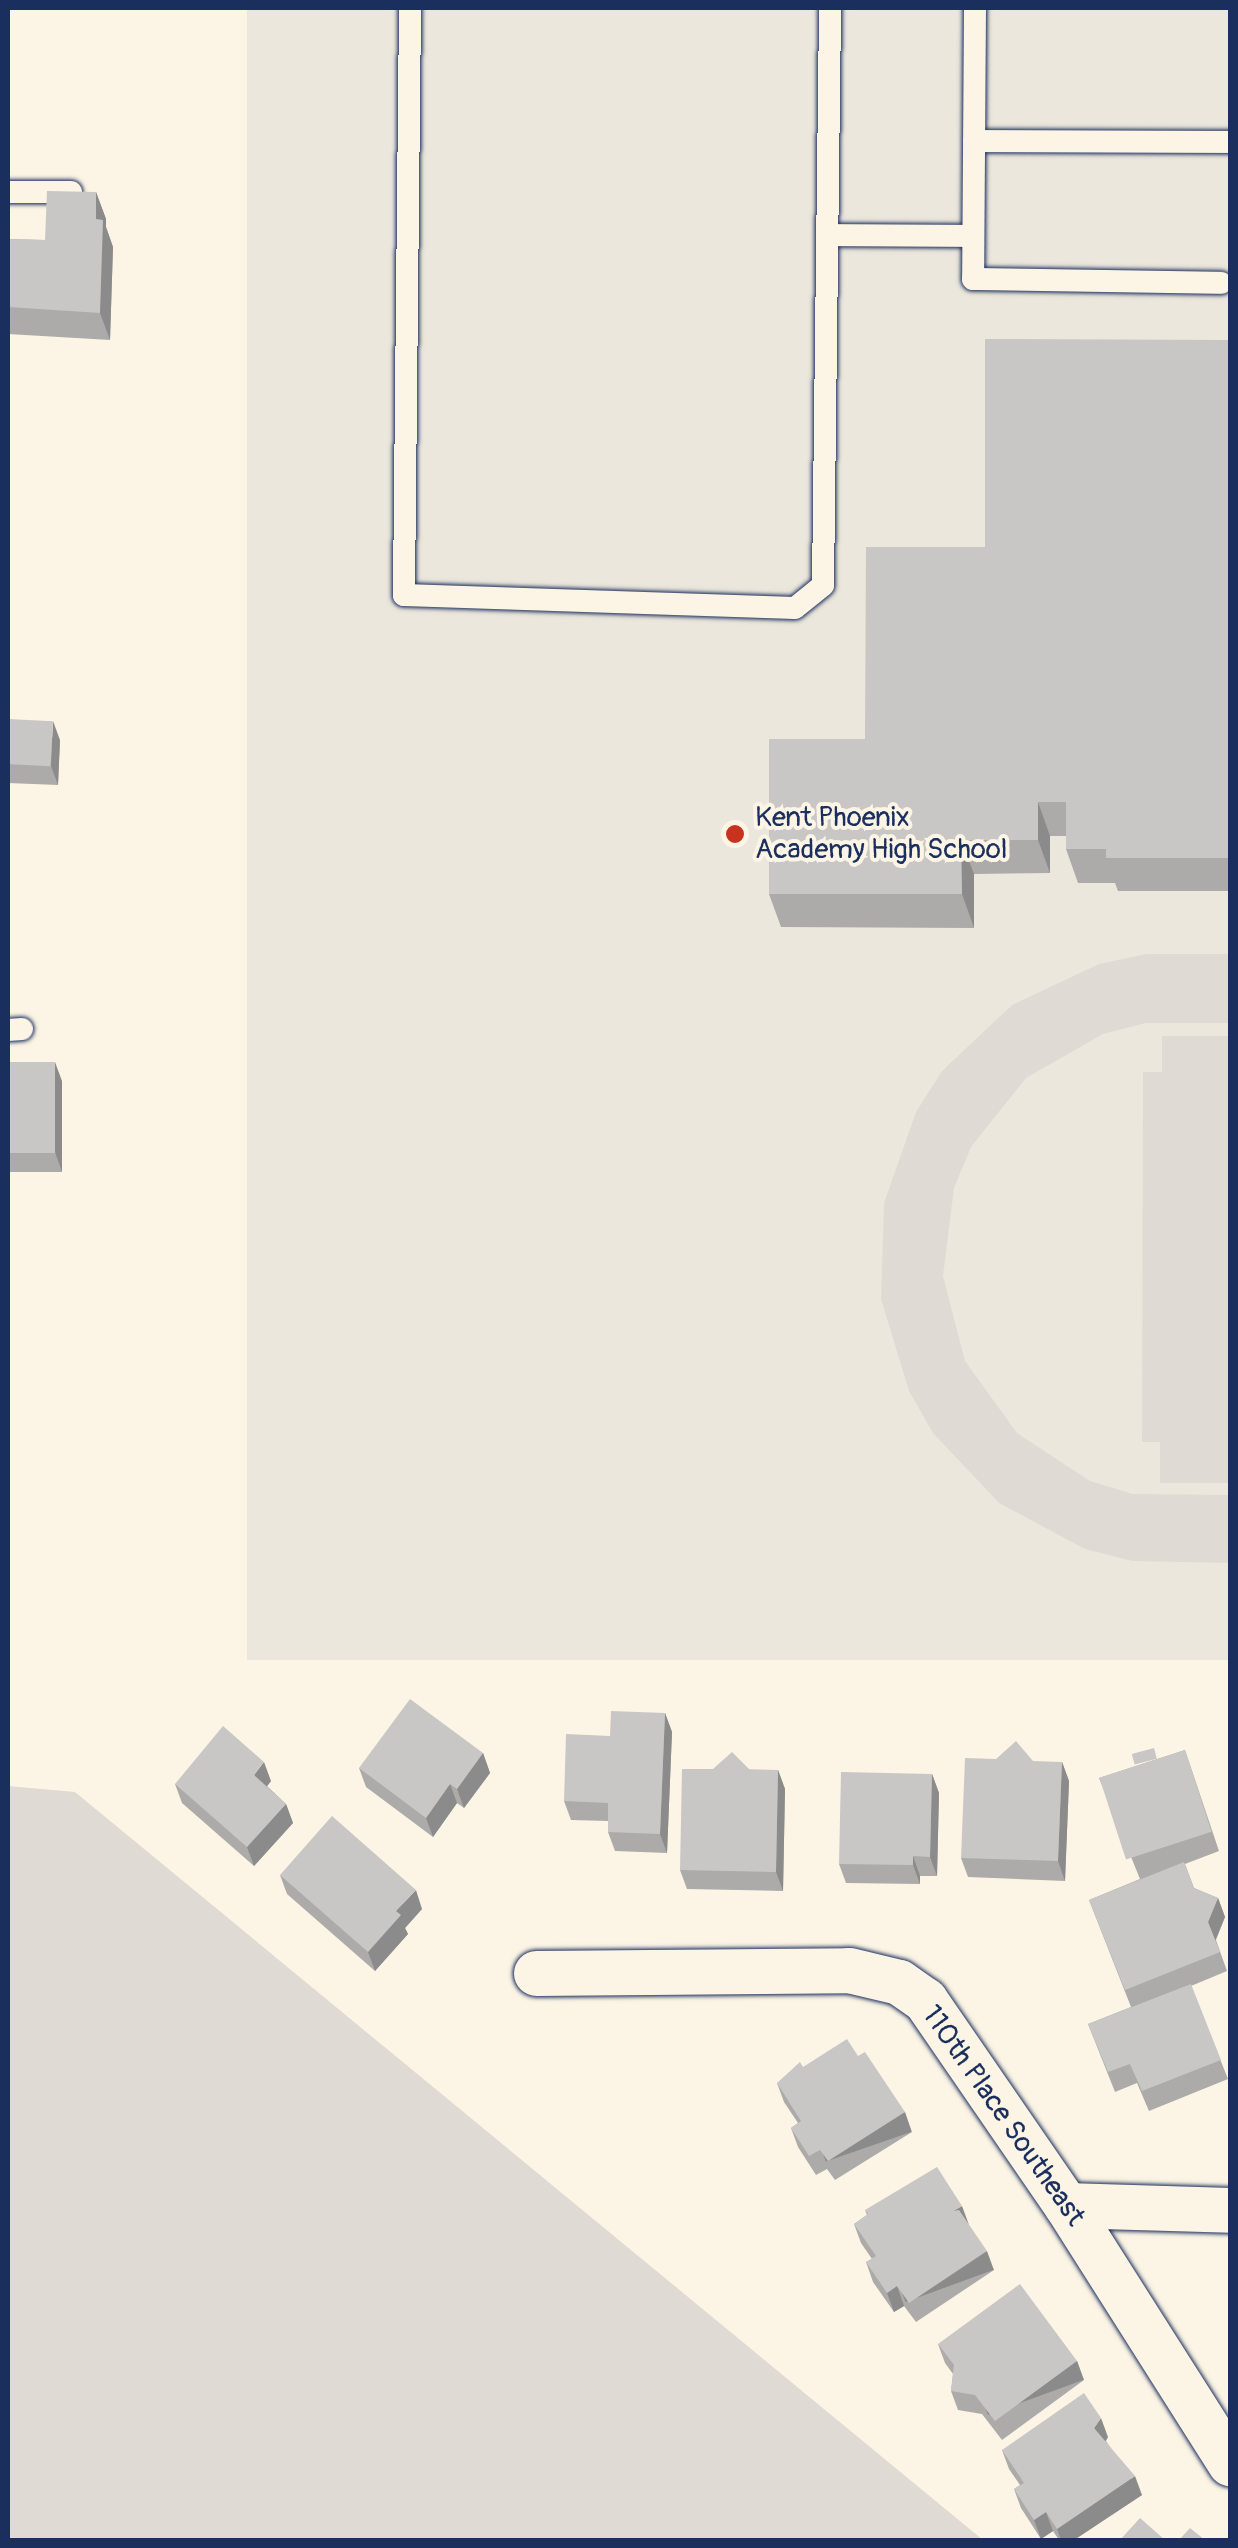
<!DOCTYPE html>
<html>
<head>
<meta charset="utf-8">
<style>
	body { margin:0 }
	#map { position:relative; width:1238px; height:2548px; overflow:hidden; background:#fcf5e5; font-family:Pangolin,sans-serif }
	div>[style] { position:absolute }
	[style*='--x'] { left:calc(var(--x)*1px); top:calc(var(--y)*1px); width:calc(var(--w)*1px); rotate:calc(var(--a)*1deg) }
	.built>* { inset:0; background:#ece7dc; transform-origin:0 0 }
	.green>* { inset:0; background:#dfdbd4 }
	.roads { filter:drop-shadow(0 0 2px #1b2f5e) drop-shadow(0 0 2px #1b2f5e) }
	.lane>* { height:22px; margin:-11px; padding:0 11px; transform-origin:11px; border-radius:11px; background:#fcf5e5 }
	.street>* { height:45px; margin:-22.5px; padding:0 22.5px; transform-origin:22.5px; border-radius:22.5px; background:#fcf5e5 }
	.wall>* { inset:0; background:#acabaa }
	.shaded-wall>* { inset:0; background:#8c8b8b; transform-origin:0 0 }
	.building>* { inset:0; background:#c8c7c6; transform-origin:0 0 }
	.dots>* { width:28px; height:28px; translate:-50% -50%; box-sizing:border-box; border:5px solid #fcf5e5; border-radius:50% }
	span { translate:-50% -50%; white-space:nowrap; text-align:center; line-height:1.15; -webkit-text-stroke:8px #fcf5e5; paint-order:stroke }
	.poi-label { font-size:28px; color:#1b2f5e }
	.left { translate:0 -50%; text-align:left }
	.street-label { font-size:28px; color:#1b2f5e }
	.frame { position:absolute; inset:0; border:10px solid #1b2f5e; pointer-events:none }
</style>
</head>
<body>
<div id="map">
	<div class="built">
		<i style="left:247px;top:8px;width:983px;height:1652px"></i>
	</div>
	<div class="green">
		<i style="clip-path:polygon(1146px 954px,1230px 954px,1230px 1023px,1146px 1023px,1103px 1034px,1026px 1078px,971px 1147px,954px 1188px,943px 1276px,965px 1361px,1017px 1433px,1090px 1481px,1133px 1494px,1230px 1495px,1230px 1563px,1132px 1561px,1085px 1549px,999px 1503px,933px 1433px,909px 1391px,881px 1299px,884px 1203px,916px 1112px,942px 1071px,1012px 1005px,1099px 964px)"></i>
		<i style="clip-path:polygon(1162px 1036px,1230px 1036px,1230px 1483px,1160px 1483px,1160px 1442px,1142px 1442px,1143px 1072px,1162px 1072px)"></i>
		<i style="clip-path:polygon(8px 1786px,75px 1792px,983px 2540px,8px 2540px)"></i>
	</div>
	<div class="roads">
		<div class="lane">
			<i style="--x:410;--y:8;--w:587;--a:90.59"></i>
			<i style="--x:404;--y:595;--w:391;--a:1.9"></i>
			<i style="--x:795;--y:608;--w:36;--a:-39"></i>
			<i style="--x:823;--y:585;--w:577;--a:-89.3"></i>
			<i style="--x:975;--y:8;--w:271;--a:90.4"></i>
			<i style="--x:973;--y:279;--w:248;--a:0.9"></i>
			<i style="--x:974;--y:141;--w:256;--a:0.2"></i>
			<i style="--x:8;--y:192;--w:63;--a:0"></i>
			<i style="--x:827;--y:235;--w:146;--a:0.4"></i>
			<i style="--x:8;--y:1030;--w:14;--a:-4"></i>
		</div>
		<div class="street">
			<i style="--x:536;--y:1973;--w:313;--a:-0.5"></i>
			<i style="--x:849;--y:1970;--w:51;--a:13.5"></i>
			<i style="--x:899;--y:1982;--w:32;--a:35"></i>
			<i style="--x:925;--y:2000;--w:249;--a:55.5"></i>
			<i style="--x:1066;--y:2205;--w:306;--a:57.6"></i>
			<i style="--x:1066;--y:2205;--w:164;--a:1.7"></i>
		</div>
	</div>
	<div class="wall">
		<i style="clip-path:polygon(96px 192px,106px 219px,106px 227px,113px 247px,110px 340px,8px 334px,8px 239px,45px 240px)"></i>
		<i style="clip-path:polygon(1230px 340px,1230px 891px,1118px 891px,1115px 883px,1078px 883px,1066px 849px,1066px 836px,1050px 836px,1050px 873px,974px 874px,974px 928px,781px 927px,769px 894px,985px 547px)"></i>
		<i style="clip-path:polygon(8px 719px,60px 740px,58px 785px,8px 783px)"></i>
		<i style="clip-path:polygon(8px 1062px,62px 1081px,62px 1172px,8px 1172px)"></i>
		<i style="clip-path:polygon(665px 1713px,672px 1732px,667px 1853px,615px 1851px,608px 1832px,608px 1821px,571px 1820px,564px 1801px,610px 1736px)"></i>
		<i style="clip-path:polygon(1185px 1750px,1219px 1851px,1185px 1864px,1194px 1888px,1218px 1898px,1225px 1917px,1216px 1940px,1227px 1971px,1191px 1986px,1228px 2079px,1149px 2111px,1137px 2083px,1115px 2092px,1088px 2024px,1131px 2007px,1089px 1900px,1140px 1879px,1099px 1778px)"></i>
		<i style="clip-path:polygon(483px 1753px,490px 1773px,464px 1808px,457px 1803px,433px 1837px,366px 1787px,359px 1768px)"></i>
		<i style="clip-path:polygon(1062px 1762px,1069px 1781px,1065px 1881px,968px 1877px,961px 1858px)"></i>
		<i style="clip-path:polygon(713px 1769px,778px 1770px,785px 1789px,783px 1891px,687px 1889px,680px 1870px)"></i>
		<i style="clip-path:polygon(932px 1774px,939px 1793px,937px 1876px,920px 1876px,920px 1884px,846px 1883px,839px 1864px)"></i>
		<i style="clip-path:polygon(271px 1781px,267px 1786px,286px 1804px,293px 1823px,254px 1866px,182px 1803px,175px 1784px)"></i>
		<i style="clip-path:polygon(280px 1875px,422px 1909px,405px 1928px,408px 1934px,375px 1971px,287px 1894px)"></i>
		<i style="clip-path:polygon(777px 2083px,912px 2132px,835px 2180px,827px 2169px,816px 2175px,798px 2147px,791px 2128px,798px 2123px,784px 2102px)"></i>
		<i style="clip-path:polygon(865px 2210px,968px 2224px,994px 2270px,916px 2322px,904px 2306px,894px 2312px,873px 2282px,866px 2262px,872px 2259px,861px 2243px,854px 2224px,867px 2215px)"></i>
		<i style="clip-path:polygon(938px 2344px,1077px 2361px,1084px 2380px,1002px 2440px,982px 2414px,958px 2410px,951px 2391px,953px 2374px,945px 2363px)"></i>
		<i style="clip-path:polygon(1108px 2437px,1106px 2441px,1142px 2495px,1074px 2540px,1059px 2540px,1053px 2531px,1041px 2539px,1021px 2508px,1014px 2489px,1020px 2485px,1009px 2469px,1002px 2450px)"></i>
	</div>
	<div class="shaded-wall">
		<i style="clip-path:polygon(96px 192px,106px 219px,106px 227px,113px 247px,110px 340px,100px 313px,96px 219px)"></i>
		<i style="clip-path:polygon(53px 721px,60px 740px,58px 785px,51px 766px)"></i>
		<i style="clip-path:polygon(1038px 802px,1050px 836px,1050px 873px,1038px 840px)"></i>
		<i style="clip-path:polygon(961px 840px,974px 874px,974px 928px,962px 894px)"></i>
		<i style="clip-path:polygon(55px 1062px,62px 1081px,62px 1172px,55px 1152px)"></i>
		<i style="clip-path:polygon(665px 1713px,672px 1732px,667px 1853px,660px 1834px)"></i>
		<i style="clip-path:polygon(483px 1753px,490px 1773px,464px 1808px,457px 1789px)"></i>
		<i style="clip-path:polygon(264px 1762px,271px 1781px,261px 1794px,254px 1775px)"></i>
		<i style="clip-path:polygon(1062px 1762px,1069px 1781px,1065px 1881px,1058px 1861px)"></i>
		<i style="clip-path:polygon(778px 1770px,785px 1789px,783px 1891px,776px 1872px)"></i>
		<i style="clip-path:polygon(932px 1774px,939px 1793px,937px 1876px,930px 1857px)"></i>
		<i style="clip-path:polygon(450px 1784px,457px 1803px,433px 1837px,426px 1818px)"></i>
		<i style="clip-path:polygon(286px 1804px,293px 1823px,254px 1866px,247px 1847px)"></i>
		<i style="clip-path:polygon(913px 1856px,920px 1876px,920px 1884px,913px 1865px)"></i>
		<i style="clip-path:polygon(416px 1890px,422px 1909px,405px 1928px,408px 1934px,375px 1971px,368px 1952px,396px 1911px)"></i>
		<i style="clip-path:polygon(1218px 1898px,1225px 1917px,1215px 1941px,1208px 1922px)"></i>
		<i style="left:905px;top:2112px;width:21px;height:91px;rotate:71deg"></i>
		<i style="clip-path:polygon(962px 2206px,969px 2225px,953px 2211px)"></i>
		<i style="left:987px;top:2251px;width:20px;height:94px;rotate:70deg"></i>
		<i style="clip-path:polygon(897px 2286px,904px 2306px,894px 2312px,887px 2293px)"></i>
		<i style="left:1077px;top:2361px;width:20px;height:102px;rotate:70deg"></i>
		<i style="clip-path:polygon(1101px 2418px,1108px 2437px,1101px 2447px,1094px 2428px)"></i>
		<i style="clip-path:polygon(1135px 2476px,1142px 2495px,1074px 2540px,1061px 2540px,1057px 2529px)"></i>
		<i style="clip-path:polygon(1046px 2512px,1053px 2531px,1041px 2539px,1034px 2520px)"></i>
	</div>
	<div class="building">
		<i style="clip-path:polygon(47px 191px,96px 192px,96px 219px,103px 220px,100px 313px,8px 307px,8px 239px,45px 240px)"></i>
		<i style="clip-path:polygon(985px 339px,1230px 340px,1230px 858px,1106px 858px,1106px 849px,1066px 849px,1066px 802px,1038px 802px,1038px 840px,961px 840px,962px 894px,769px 894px,769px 739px,865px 739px,866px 547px,985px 547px)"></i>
		<i style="left:8px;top:719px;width:45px;height:45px;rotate:3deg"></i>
		<i style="left:8px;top:1062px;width:47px;height:91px"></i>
		<i style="clip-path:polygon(410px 1699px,483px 1753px,457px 1789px,450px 1784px,426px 1818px,359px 1768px)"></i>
		<i style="clip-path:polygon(611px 1711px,665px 1713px,660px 1834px,608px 1832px,608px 1803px,564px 1801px,566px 1734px,610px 1736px)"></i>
		<i style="clip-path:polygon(223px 1726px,264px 1762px,254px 1775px,286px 1804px,247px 1847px,175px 1784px)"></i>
		<i style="clip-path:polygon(1016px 1741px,1033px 1761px,1062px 1762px,1058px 1861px,961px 1858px,965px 1758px,996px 1759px)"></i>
		<i style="left:1154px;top:1748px;width:11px;height:23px;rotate:75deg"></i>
		<i style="left:1185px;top:1750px;width:86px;height:90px;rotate:72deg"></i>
		<i style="clip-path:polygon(732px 1752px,750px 1770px,778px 1770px,776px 1872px,680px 1870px,682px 1769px,713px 1769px)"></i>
		<i style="clip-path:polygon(841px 1772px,932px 1774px,930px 1857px,913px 1856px,913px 1865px,839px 1864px)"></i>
		<i style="clip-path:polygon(332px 1816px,416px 1890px,396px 1911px,401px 1915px,368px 1952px,280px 1875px)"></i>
		<i style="clip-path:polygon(1184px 1862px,1194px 1888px,1218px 1898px,1208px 1922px,1220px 1952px,1125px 1990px,1089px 1900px)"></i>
		<i style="clip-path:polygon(1191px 1984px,1221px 2060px,1142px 2091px,1130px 2064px,1108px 2072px,1088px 2024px)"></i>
		<i style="clip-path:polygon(847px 2039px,858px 2056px,865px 2052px,905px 2112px,828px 2161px,820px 2150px,809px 2156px,791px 2128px,801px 2121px,777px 2083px,800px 2062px,803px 2067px)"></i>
		<i style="clip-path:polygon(937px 2167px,962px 2206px,953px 2211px,959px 2210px,987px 2251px,909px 2303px,897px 2286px,887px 2293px,866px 2262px,876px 2256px,854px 2224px,868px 2214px,865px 2210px)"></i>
		<i style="clip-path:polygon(1020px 2284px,1077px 2361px,995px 2421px,975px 2395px,951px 2391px,954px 2365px,938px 2344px)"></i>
		<i style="clip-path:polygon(1084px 2393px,1101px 2418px,1094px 2428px,1135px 2476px,1057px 2529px,1046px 2512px,1034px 2520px,1014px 2489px,1024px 2483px,1002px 2450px)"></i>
		<i style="clip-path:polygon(1140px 2518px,1165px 2540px,1120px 2540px)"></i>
		<i style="clip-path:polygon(1190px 2528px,1205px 2540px,1179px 2540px)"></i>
	</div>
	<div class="dots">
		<i style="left:735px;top:834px;background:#c8321e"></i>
	</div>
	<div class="poi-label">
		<span class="left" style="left:755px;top:834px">Kent Phoenix<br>Academy High School</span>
	</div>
	<div class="street-label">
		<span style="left:1003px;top:2116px;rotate:55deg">110th Place Southeast</span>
	</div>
	<div class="frame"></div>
</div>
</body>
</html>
